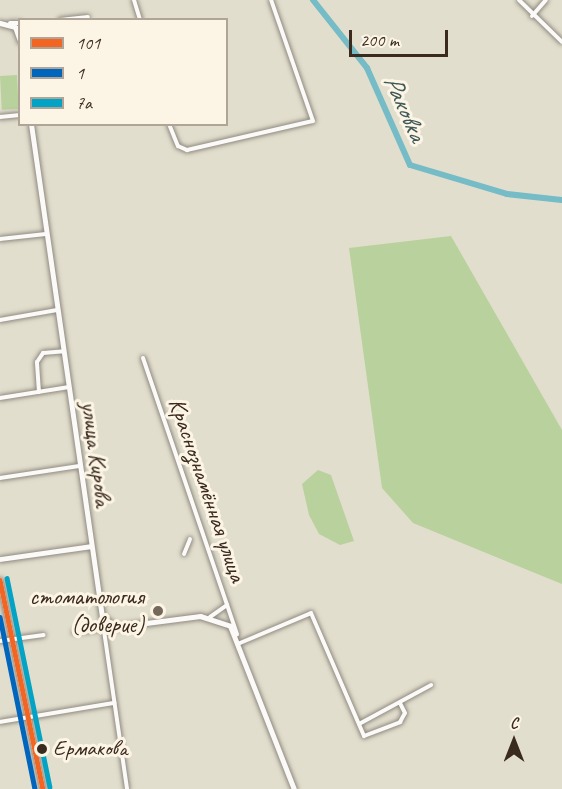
<!DOCTYPE html>
<html>
<head>
<meta charset="utf-8">
<style>
	body { margin:0 }
	#map { position:relative; width:562px; height:789px; overflow:hidden; background:#e2decd; font-family:Caveat,sans-serif }
	div>[style] { position:absolute }
	[style*='--x'] { left:calc(var(--x)*1px); top:calc(var(--y)*1px); width:calc(var(--w)*1px); rotate:calc(var(--a)*1deg) }
	.green>* { inset:0; background:#b9d19d; transform-origin:0 0 }
	.river>* { height:6px; margin:-3px; padding:0 3px; transform-origin:3px; border-radius:3px; background:#75bcc7 }
	.roads { filter:drop-shadow(0 0 2px #8f8a80) drop-shadow(0 0 2px #8f8a80) }
	.minor>* { height:4px; margin:-2px; padding:0 2px; transform-origin:2px; border-radius:2px; background:#fbfaf8 }
	.major>* { height:4.5px; margin:-2.25px; padding:0 2.25px; transform-origin:2.25px; border-radius:2.25px; background:#fbfaf8 }
	.highway>* { height:5px; margin:-2.5px; padding:0 2.5px; transform-origin:2.5px; border-radius:2.5px; background:#fbfaf8 }
	.bus-1>* { height:4.5px; margin:-2.25px; padding:0 2.25px; transform-origin:2.25px; border-radius:2.25px; background:#f26522 }
	.bus-2>* { height:4.5px; margin:-2.25px; padding:0 2.25px; transform-origin:2.25px; border-radius:2.25px; background:#0065bd }
	.bus-3>* { height:4.5px; margin:-2.25px; padding:0 2.25px; transform-origin:2.25px; border-radius:2.25px; background:#03a3c5 }
	.dots>* { width:16px; height:16px; translate:-50% -50%; box-sizing:border-box; border:3px solid #fcf5e5; border-radius:50% }
	span { translate:-50% -50%; white-space:nowrap; text-align:center; line-height:1.15; -webkit-text-stroke:6px #fcf5e5; paint-order:stroke }
	.bus-label { font-size:22px; color:#3b2a1e }
	.left { translate:0 -50%; text-align:left }
	.street-label { font-size:24px; color:#3b2a1e }
	.poi-label { font-size:24px; color:#3b2a1e }
	.right { translate:-100% -50%; text-align:right }
	.water-label { font-size:26px; color:#3f5858; font-style:italic }
	.legend { position:absolute; left:18px; top:18px; width:210px; height:108px; box-sizing:border-box; background:#fcf5e5; border:2px solid #afa495; margin:0; padding:8px 10px; list-style:none; font-size:18px; color:#3b2a1e }
	.legend li { display:flex; align-items:center; gap:12px; height:30px }
	.legend b { width:30px; border:2px solid #afa495 }
	.north { position:absolute; left:484px; top:711px; width:60px; height:60px; -webkit-text-stroke:4px #fcf5e5; paint-order:stroke; rotate:0deg; font-size:16px; font-weight:700; line-height:24px; text-align:center; color:#3b2a1e }
	.north::after { content:''; display:block; margin:auto; width:21px; height:27px; background:#3b2a1e; clip-path:polygon(50% 0,100% 100%,50% 72%,0 100%) }
	.scale { position:absolute; left:349px; top:30px; width:99px; height:27px; box-sizing:border-box; border:3px solid #3b2a1e; border-top:0; padding-left:8px; font-size:18px; line-height:21px; white-space:nowrap; color:#3b2a1e; -webkit-text-stroke:4px #fcf5e5; paint-order:stroke }
</style>
</head>
<body>
<div id="map">
	<div class="green">
		<i style="left:17px;top:75px;width:34px;height:17px;rotate:87deg"></i>
		<i style="clip-path:polygon(451px 236px,562px 430px,562px 584px,413px 523px,382px 488px,349px 248px)"></i>
		<i style="clip-path:polygon(318px 470px,331px 475px,354px 541px,340px 545px,319px 534px,309px 515px,302px 484px)"></i>
	</div>
	<div class="river">
		<i style="--x:313;--y:0;--w:87;--a:51.5"></i>
		<i style="--x:367;--y:68;--w:106;--a:66.1"></i>
		<i style="--x:410;--y:165;--w:101;--a:16.6"></i>
		<i style="--x:507;--y:194;--w:55;--a:6.2"></i>
	</div>
	<div class="roads">
		<div class="minor">
			<i style="--x:134;--y:0;--w:21;--a:73"></i>
			<i style="--x:519;--y:0;--w:60;--a:44.3"></i>
			<i style="--x:532;--y:16;--w:21;--a:-49"></i>
			<i style="--x:60;--y:20;--w:28;--a:-6"></i>
			<i style="--x:10;--y:23;--w:10;--a:0"></i>
			<i style="--x:0;--y:117;--w:20;--a:-6"></i>
			<i style="--x:169;--y:124;--w:24;--a:68"></i>
			<i style="--x:178;--y:146;--w:10;--a:24"></i>
			<i style="--x:187;--y:150;--w:129;--a:-13"></i>
			<i style="--x:313;--y:121;--w:128;--a:-109.1"></i>
			<i style="--x:0;--y:239;--w:46;--a:-6.2"></i>
			<i style="--x:0;--y:320;--w:58;--a:-10"></i>
			<i style="--x:143;--y:358;--w:292;--a:71.2"></i>
			<i style="--x:39;--y:392;--w:30;--a:-94"></i>
			<i style="--x:37;--y:362;--w:11;--a:-56"></i>
			<i style="--x:43;--y:353;--w:21;--a:-5"></i>
			<i style="--x:0;--y:398;--w:70;--a:-9.1"></i>
			<i style="--x:0;--y:478;--w:80;--a:-8.6"></i>
			<i style="--x:184;--y:554;--w:16;--a:-68"></i>
			<i style="--x:102;--y:617;--w:174;--a:81.7"></i>
			<i style="--x:210;--y:617;--w:21;--a:-35"></i>
			<i style="--x:74;--y:632;--w:40;--a:-7.1"></i>
			<i style="--x:0;--y:641;--w:44;--a:-7.8"></i>
			<i style="--x:240;--y:643;--w:77;--a:-22.9"></i>
			<i style="--x:311;--y:613;--w:134;--a:66.7"></i>
			<i style="--x:364;--y:736;--w:39;--a:-21"></i>
			<i style="--x:400;--y:722;--w:10;--a:-61"></i>
			<i style="--x:405;--y:713;--w:11;--a:-117"></i>
			<i style="--x:0;--y:722;--w:116;--a:-9.5"></i>
			<i style="--x:359;--y:724;--w:82;--a:-28.4"></i>
		</div>
		<div class="major">
			<i style="--x:0;--y:580;--w:213;--a:78.4"></i>
		</div>
		<div class="highway">
			<i style="--x:0;--y:23;--w:16;--a:15"></i>
			<i style="--x:15;--y:27;--w:15;--a:70"></i>
			<i style="--x:31;--y:124;--w:497;--a:81.8"></i>
			<i style="--x:102;--y:616;--w:17;--a:40"></i>
			<i style="--x:115;--y:627;--w:86;--a:-7.4"></i>
			<i style="--x:200;--y:616;--w:32;--a:18"></i>
			<i style="--x:230;--y:626;--w:175;--a:68.6"></i>
			<i style="--x:0;--y:559;--w:92;--a:-8.1"></i>
		</div>
	</div>
	<div class="bus-1">
		<i style="--x:0;--y:580;--w:213;--a:78.4"></i>
	</div>
	<div class="bus-2">
		<i style="--x:0;--y:617;--w:176;--a:78.5"></i>
	</div>
	<div class="bus-3">
		<i style="--x:7;--y:578;--w:213;--a:78.4"></i>
	</div>
	<div class="dots">
		<i style="left:158px;top:611px;background:#75695b"></i>
		<i style="left:42px;top:749px;background:#3b2a1e"></i>
	</div>
	<div class="bus-label">
		<span class="left" style="left:53px;top:749px">Ермакова</span>
	</div>
	<div class="street-label">
		<span style="left:96px;top:454px;rotate:82deg">улица Кирова</span>
		<span style="left:207px;top:490px;rotate:71deg">Краснознамённая улица</span>
	</div>
	<div class="poi-label">
		<span class="right" style="left:144px;top:611px">стоматология<br>(доверие)</span>
	</div>
	<div class="water-label">
		<span style="left:405px;top:108px;rotate:66deg">Раковка</span>
	</div>
	<ul class="legend">
	<li><b style="height:8px;background:#f26522"></b>101</li>
	<li><b style="height:8px;background:#0065bd"></b>1</li>
	<li><b style="height:8px;background:#03a3c5"></b>7а</li>
	</ul>
	<div class="north">С</div>
	<div class="scale">200 m</div>
</div>
</body>
</html>
